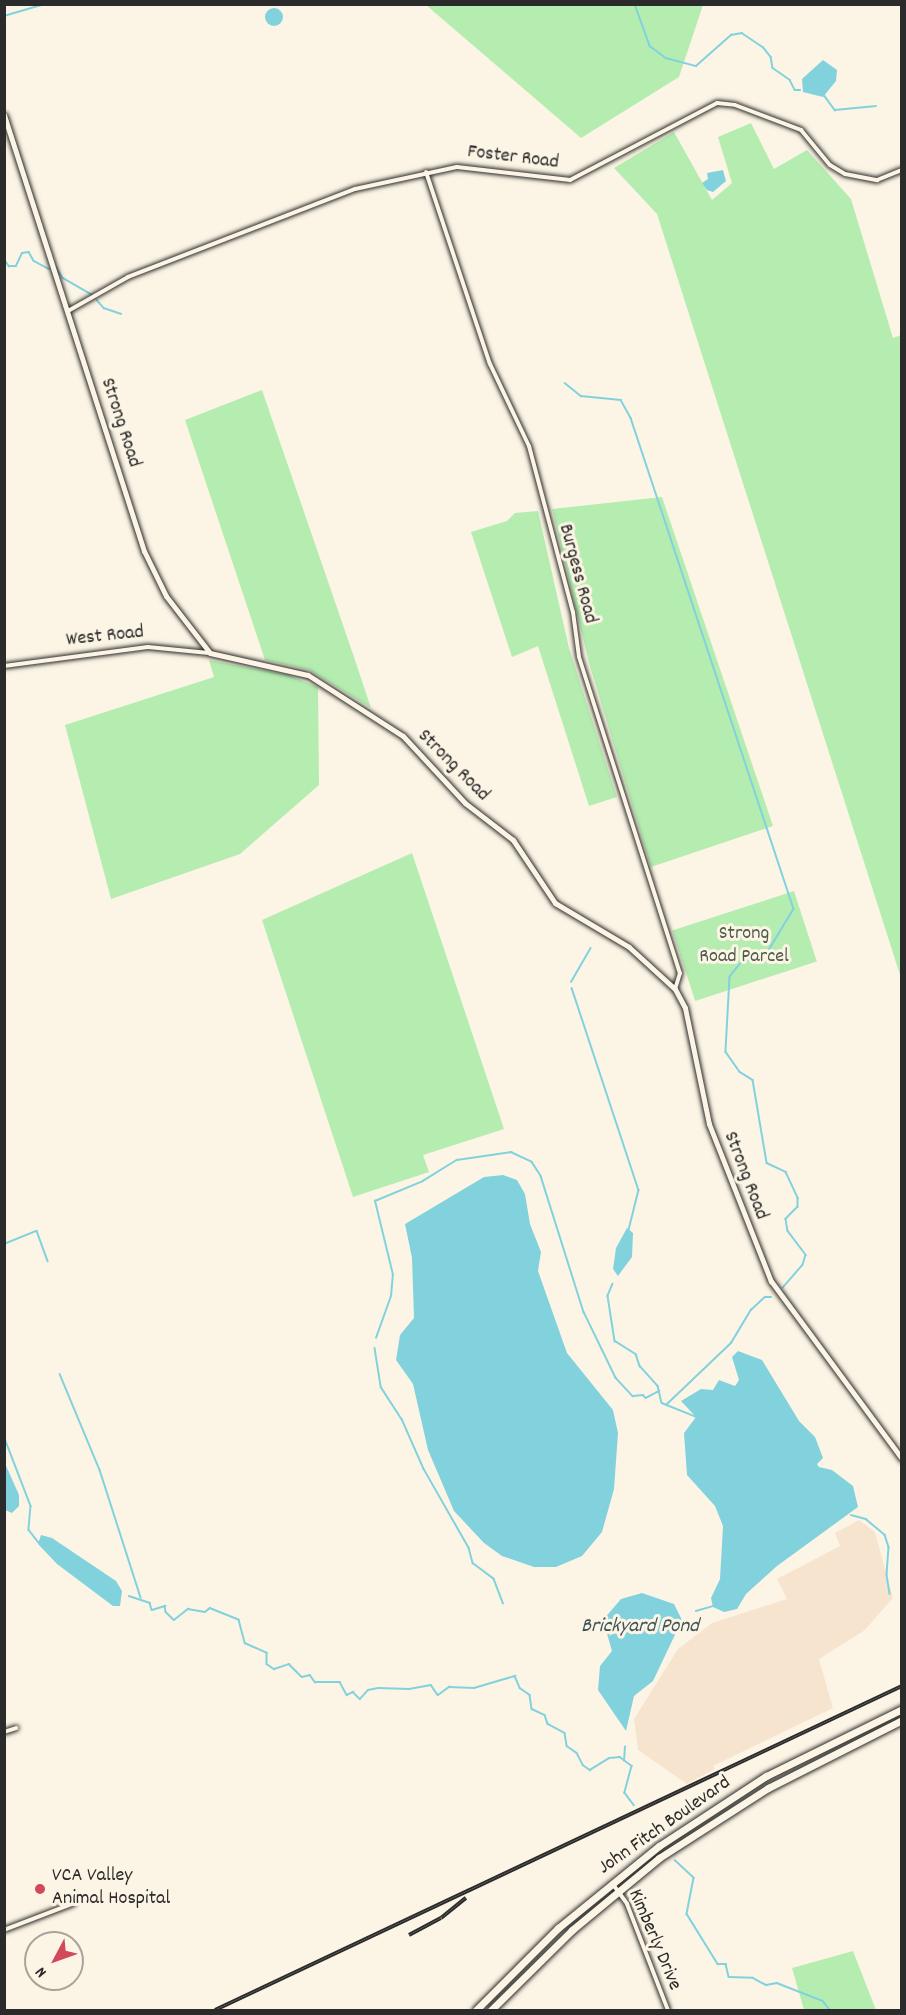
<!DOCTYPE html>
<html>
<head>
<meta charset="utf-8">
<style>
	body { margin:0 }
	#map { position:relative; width:906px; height:2015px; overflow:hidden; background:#fcf5e5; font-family:Dekko,sans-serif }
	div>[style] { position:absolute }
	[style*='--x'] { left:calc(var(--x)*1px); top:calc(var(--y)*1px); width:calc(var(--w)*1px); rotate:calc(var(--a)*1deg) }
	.built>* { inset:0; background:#f7e4cf }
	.green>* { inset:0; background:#b5edb0; transform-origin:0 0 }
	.water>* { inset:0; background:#82d2de }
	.round { border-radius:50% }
	.stream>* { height:1.5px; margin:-0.75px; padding:0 0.75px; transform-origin:0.75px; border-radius:0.75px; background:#82d2de }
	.roads { filter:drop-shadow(0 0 2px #2b2b2b) drop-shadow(0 0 2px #2b2b2b) }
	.street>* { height:4px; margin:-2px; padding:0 2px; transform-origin:2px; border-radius:2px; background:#fcf5e5 }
	.secondary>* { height:5px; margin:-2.5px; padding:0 2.5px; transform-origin:2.5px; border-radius:2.5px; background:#fcf5e5 }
	.highway>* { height:7px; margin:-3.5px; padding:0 3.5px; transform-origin:3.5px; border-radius:3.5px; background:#fcf5e5 }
	.rail>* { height:4px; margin-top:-2px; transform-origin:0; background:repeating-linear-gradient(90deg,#fcf5e5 0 4.5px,#2b2b2b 0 9px); box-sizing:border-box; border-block:2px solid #2b2b2b }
	.dots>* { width:16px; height:16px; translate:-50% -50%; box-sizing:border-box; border:3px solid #fcf5e5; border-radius:50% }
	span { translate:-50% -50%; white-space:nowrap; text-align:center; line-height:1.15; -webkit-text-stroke:6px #fcf5e5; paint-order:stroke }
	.street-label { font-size:20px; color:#2b2b2b }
	.park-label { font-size:20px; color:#4e5c4c }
	.poi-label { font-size:20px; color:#2b2b2b }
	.left { translate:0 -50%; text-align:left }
	.water-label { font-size:21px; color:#415558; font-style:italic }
	.frame { position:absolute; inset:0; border:6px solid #2b2b2b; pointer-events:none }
	.north { position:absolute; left:24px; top:1931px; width:60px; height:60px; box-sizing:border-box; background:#fcf5e5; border:2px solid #a8a49b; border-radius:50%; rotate:229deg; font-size:16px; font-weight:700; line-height:24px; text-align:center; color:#2b2b2b }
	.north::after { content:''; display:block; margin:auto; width:21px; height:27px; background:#d1495b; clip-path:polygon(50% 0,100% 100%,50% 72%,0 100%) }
</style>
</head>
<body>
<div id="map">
	<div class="built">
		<i style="clip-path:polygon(859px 1520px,875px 1532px,893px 1598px,865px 1630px,819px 1659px,833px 1708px,713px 1766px,715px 1769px,687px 1784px,638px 1750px,634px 1719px,678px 1649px,712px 1623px,787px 1599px,777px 1579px,840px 1546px,835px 1533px)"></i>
	</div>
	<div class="green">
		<i style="clip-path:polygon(426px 5px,426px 4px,703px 5px,679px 77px,581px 138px)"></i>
		<i style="clip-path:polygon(751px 123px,774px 169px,807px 150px,851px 199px,893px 338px,901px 335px,901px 978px,657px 214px,614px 168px,674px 132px,712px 200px,732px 183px,718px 137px)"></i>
		<i style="clip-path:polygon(262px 390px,354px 657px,371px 708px,309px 670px,265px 660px,185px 420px)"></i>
		<i style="clip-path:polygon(662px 497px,773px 826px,651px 867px,589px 663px,552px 509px)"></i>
		<i style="clip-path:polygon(538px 511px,569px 648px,617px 797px,589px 806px,538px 646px,512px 657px,471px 532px,507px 521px,515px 513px)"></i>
		<i style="clip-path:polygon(209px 660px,288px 675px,318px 687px,319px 785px,240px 854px,111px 899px,65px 725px,214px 677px)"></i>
		<i style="clip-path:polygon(412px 853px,504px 1129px,423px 1155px,429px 1172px,353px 1197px,262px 920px)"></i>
		<i style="left:794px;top:891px;width:74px;height:128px;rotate:72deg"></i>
		<i style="clip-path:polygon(853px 1951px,876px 2010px,804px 2010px,792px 1968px)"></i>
	</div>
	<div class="water">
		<i class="round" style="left:265px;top:8px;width:18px;height:18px"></i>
		<i style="clip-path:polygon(823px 60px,837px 70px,836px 81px,823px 97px,803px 92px,802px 79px)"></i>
		<i style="clip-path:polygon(723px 170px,726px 181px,713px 192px,707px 190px,702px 183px,708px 179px,707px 173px)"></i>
		<i style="clip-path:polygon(503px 1175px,517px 1180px,525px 1194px,530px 1224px,541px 1252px,538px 1271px,567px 1353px,613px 1410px,618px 1433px,614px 1489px,602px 1532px,582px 1556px,556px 1567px,534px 1567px,502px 1556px,484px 1543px,454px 1511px,428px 1450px,413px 1384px,396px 1360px,400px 1335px,414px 1318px,412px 1258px,405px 1224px,484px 1177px)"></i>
		<i style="clip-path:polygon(627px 1228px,633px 1233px,632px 1257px,618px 1276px,613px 1269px,616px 1248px)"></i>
		<i style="clip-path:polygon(738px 1351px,762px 1360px,799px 1421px,815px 1437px,823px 1458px,817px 1464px,819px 1467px,832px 1470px,853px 1486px,858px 1507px,777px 1566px,746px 1594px,737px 1609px,724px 1612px,713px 1607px,711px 1598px,720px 1579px,723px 1526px,715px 1506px,687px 1475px,684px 1433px,696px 1417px,681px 1401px,701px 1389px,713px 1390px,719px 1380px,735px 1386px,739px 1380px,732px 1357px)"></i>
		<i style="clip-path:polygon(4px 1461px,19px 1495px,19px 1506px,12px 1513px,5px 1510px)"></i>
		<i style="clip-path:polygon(41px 1535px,52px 1538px,116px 1581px,122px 1591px,120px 1606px,113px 1606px,57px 1564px,38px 1544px)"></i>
		<i style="clip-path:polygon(642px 1593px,674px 1604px,682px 1620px,653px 1681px,634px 1696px,626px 1731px,598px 1690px,600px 1666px,612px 1651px,603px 1620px,621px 1599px)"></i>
	</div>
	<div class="stream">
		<i style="--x:635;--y:4;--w:45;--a:70.3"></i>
		<i style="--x:650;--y:46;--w:20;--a:37"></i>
		<i style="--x:666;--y:58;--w:31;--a:15"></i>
		<i style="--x:696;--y:66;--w:47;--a:-41.5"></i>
		<i style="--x:731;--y:35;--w:11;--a:-10"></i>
		<i style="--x:742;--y:33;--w:25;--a:34"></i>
		<i style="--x:763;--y:47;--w:13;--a:51"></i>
		<i style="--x:771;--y:57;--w:11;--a:80"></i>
		<i style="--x:773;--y:68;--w:21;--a:35"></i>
		<i style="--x:790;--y:80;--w:11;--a:63"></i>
		<i style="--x:795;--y:90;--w:5;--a:0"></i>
		<i style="--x:4;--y:16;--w:43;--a:-16.3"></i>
		<i style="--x:824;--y:95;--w:19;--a:54"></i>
		<i style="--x:835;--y:110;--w:41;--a:-5.6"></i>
		<i style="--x:4;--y:259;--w:9;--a:54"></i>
		<i style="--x:9;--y:266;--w:7;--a:0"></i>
		<i style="--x:16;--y:266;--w:14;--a:-65"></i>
		<i style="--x:22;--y:253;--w:7;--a:-8"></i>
		<i style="--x:29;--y:252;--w:10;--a:61"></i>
		<i style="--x:34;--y:261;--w:17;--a:28"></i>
		<i style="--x:56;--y:267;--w:13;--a:58"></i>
		<i style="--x:63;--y:278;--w:34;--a:30"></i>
		<i style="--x:97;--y:300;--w:11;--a:49"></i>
		<i style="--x:104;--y:308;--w:18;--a:19"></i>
		<i style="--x:565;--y:383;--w:21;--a:39"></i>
		<i style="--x:581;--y:396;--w:40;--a:5.7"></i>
		<i style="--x:621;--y:400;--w:21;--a:61"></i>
		<i style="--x:631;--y:418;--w:517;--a:71.64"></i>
		<i style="--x:794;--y:909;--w:56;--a:121.1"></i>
		<i style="--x:765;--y:957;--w:24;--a:168"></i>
		<i style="--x:742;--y:962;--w:19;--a:129"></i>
		<i style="--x:730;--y:977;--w:75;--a:93.1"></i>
		<i style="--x:726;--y:1052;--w:24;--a:55"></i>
		<i style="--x:740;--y:1072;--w:15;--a:32"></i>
		<i style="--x:753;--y:1080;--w:84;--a:80.4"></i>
		<i style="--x:767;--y:1163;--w:21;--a:25"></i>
		<i style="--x:786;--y:1172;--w:29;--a:65"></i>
		<i style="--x:798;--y:1198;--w:9;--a:90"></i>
		<i style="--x:798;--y:1207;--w:17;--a:135"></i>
		<i style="--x:786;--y:1219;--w:12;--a:81"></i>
		<i style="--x:788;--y:1231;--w:30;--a:53"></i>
		<i style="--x:806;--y:1255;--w:10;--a:107"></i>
		<i style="--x:803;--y:1265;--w:30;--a:131"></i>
		<i style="--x:4;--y:588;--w:7;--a:82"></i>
		<i style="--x:571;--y:982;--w:39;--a:-60"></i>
		<i style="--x:572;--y:988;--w:213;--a:71.7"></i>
		<i style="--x:639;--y:1190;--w:41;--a:104"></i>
		<i style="--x:4;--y:1244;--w:35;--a:-22"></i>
		<i style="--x:37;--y:1231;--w:32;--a:70"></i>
		<i style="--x:613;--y:1284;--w:13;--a:113"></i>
		<i style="--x:608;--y:1296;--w:46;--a:81.2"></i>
		<i style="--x:615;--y:1341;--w:25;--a:32"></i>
		<i style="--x:636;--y:1354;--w:13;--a:72"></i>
		<i style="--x:640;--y:1366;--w:27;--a:48"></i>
		<i style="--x:658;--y:1386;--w:17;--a:77"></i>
		<i style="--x:662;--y:1403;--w:38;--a:22"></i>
		<i style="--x:376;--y:1338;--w:45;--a:-70.3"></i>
		<i style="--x:391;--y:1296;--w:21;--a:-85"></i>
		<i style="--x:393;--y:1275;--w:76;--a:-103.7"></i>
		<i style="--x:375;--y:1201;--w:52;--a:-22.6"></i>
		<i style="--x:423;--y:1181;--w:40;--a:-32"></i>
		<i style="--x:457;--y:1160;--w:55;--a:-8.4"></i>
		<i style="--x:511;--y:1152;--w:23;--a:25"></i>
		<i style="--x:532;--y:1162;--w:17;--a:57"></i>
		<i style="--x:541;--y:1176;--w:143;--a:72.5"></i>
		<i style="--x:584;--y:1312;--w:73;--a:64.1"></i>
		<i style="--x:616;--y:1378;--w:25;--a:47"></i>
		<i style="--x:633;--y:1396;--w:10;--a:-6"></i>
		<i style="--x:643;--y:1395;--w:4;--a:45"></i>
		<i style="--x:646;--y:1398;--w:15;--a:-28"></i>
		<i style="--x:375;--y:1348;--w:39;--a:81"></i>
		<i style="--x:381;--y:1387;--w:38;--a:57"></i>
		<i style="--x:402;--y:1419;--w:55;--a:66.3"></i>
		<i style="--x:424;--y:1469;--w:91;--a:60.3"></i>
		<i style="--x:469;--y:1548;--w:16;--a:75"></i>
		<i style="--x:473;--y:1563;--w:26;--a:37"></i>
		<i style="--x:494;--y:1579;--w:26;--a:69"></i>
		<i style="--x:60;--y:1374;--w:104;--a:67.4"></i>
		<i style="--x:100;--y:1470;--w:134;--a:72.2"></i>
		<i style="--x:666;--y:1405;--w:90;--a:-43.6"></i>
		<i style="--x:731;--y:1343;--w:39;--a:-59"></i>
		<i style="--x:751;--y:1310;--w:19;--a:-43"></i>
		<i style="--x:765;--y:1297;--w:6;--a:0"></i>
		<i style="--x:4;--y:1436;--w:75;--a:68.9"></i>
		<i style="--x:31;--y:1506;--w:24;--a:95"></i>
		<i style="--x:29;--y:1530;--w:16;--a:52"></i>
		<i style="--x:851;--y:1515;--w:16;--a:15"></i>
		<i style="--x:866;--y:1519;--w:25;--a:40"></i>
		<i style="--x:885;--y:1535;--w:13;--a:72"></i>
		<i style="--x:889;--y:1547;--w:28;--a:94"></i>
		<i style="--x:887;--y:1575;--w:19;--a:81"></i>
		<i style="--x:129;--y:1596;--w:22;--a:18"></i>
		<i style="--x:150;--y:1603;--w:7;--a:74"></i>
		<i style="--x:152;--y:1610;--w:14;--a:-17"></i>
		<i style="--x:165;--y:1606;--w:6;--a:81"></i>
		<i style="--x:166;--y:1612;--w:11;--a:45"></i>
		<i style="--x:174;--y:1620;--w:18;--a:-38"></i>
		<i style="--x:188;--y:1609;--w:17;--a:10"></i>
		<i style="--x:205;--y:1612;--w:6;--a:-39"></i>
		<i style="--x:210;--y:1608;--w:31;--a:22"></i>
		<i style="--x:239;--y:1620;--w:24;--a:75"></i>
		<i style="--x:245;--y:1643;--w:24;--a:24"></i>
		<i style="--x:267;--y:1653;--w:11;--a:90"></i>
		<i style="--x:267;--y:1664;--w:9;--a:36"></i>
		<i style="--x:274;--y:1669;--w:16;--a:-18"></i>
		<i style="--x:289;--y:1664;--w:18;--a:45"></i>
		<i style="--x:302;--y:1677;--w:8;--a:-14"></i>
		<i style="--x:310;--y:1675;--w:9;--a:54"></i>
		<i style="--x:315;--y:1682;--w:25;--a:0"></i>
		<i style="--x:340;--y:1682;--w:15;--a:62"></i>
		<i style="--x:347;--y:1695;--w:7;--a:-27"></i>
		<i style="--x:353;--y:1692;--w:10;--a:45"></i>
		<i style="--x:360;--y:1699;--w:12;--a:-48"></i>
		<i style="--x:368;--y:1690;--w:10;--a:-11"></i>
		<i style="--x:378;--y:1688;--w:31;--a:2"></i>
		<i style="--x:409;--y:1689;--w:22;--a:-10"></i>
		<i style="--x:431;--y:1685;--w:12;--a:55"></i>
		<i style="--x:438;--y:1695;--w:14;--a:-36"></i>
		<i style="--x:449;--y:1687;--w:25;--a:2"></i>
		<i style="--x:474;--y:1688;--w:43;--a:-16.3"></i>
		<i style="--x:515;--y:1676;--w:13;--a:67"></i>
		<i style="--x:520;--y:1688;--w:12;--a:35"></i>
		<i style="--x:530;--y:1695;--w:14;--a:82"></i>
		<i style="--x:532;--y:1709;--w:14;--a:25"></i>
		<i style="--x:545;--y:1715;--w:9;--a:72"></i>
		<i style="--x:548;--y:1724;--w:19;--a:28"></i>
		<i style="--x:565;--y:1733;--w:13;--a:81"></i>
		<i style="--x:567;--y:1746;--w:12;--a:35"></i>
		<i style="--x:577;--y:1753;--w:13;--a:63"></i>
		<i style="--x:583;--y:1765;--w:9;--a:36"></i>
		<i style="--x:590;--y:1770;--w:22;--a:-32"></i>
		<i style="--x:609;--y:1758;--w:11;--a:-5"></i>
		<i style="--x:620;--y:1757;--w:15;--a:37"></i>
		<i style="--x:632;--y:1766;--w:28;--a:105"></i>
		<i style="--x:625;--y:1793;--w:15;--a:53"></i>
		<i style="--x:696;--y:1611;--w:18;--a:-16"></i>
		<i style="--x:624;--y:1761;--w:14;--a:-86"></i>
		<i style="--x:675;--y:1860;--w:26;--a:43"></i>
		<i style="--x:694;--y:1878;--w:37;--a:101"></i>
		<i style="--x:687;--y:1914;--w:59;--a:58.2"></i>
		<i style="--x:718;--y:1964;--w:8;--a:0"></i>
		<i style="--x:726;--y:1964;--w:13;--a:77"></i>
		<i style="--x:729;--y:1977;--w:24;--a:2"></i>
		<i style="--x:753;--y:1978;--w:15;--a:28"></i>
		<i style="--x:766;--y:1985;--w:11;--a:-10"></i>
		<i style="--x:777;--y:1983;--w:49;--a:21.4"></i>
		<i style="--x:823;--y:2001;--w:11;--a:52"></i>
	</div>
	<div class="roads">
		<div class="street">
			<i style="--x:426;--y:172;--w:202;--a:71.6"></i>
			<i style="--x:490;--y:364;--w:91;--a:64.6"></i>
			<i style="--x:529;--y:446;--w:172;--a:75.2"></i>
			<i style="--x:573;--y:612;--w:45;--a:82.4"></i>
			<i style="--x:579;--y:657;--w:332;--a:72.3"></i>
			<i style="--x:680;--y:973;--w:17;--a:107"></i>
			<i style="--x:68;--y:311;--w:69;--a:-29.5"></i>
			<i style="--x:128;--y:277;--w:243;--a:-21.2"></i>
			<i style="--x:355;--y:189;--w:104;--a:-12.2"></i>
			<i style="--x:457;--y:167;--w:114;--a:6.6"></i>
			<i style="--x:570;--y:180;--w:166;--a:-27.6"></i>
			<i style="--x:717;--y:103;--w:18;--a:6"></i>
			<i style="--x:735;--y:105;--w:71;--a:20.7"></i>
			<i style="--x:801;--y:130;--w:45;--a:50.4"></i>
			<i style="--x:830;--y:165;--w:17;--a:31"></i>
			<i style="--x:845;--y:174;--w:33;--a:11"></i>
			<i style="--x:877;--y:180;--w:27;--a:-22"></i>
			<i style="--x:4;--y:666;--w:145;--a:-7.5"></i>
			<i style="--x:148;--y:647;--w:61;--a:5.6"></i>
			<i style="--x:4;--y:1732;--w:13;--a:-18"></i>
			<i style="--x:612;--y:1883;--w:26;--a:54"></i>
			<i style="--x:627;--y:1904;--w:114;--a:68.9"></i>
			<i style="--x:4;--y:1930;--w:75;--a:-21.1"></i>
		</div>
		<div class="secondary">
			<i style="--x:4;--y:115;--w:458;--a:72.2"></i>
			<i style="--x:144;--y:551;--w:50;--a:63.9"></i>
			<i style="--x:166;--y:596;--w:72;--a:52.3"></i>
			<i style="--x:210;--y:653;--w:100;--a:12.7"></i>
			<i style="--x:308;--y:675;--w:113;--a:32.7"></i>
			<i style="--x:403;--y:736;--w:91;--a:47.2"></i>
			<i style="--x:465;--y:803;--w:61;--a:37.6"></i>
			<i style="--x:513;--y:840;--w:76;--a:56.3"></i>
			<i style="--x:555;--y:903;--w:86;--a:30.7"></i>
			<i style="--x:629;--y:947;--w:62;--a:42.4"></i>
			<i style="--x:675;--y:989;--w:21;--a:62"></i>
			<i style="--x:685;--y:1008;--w:118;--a:78.3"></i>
			<i style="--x:709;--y:1124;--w:169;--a:68.5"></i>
			<i style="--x:771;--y:1281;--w:221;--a:53.6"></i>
		</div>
		<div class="highway">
			<i style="--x:476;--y:2010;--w:116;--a:-45"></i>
			<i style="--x:558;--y:1928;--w:130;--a:-39.1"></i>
			<i style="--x:659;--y:1846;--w:128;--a:-33.2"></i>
			<i style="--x:766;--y:1776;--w:152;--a:-26.2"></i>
			<i style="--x:491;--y:2010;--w:114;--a:-44.6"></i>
			<i style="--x:572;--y:1930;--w:113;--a:-39.6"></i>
			<i style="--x:659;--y:1858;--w:130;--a:-32.7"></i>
			<i style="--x:768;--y:1788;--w:150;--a:-26.9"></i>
		</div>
	</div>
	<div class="rail">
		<i style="--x:409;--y:1935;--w:36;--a:-28"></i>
		<i style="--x:441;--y:1918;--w:32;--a:-39"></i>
		<i style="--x:215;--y:2010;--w:760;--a:-25.25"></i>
	</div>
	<div class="dots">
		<i style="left:40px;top:1889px;background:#d1495b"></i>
	</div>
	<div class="street-label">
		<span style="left:513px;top:158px;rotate:7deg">Foster Road</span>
		<span style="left:120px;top:423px;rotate:72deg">Strong Road</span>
		<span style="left:577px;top:574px;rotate:75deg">Burgess Road</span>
		<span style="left:105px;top:637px;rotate:-6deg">West Road</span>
		<span style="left:453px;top:766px;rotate:45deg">Strong Road</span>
		<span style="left:745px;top:1176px;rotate:69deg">Strong Road</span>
		<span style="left:665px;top:1826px;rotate:-35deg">John Fitch Boulevard</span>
		<span style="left:654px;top:1940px;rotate:67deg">Kimberly Drive</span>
	</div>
	<div class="park-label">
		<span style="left:744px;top:946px">Strong<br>Road Parcel</span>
	</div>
	<div class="poi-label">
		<span class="left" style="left:52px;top:1888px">VCA Valley<br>Animal Hospital</span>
	</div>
	<div class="water-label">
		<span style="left:640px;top:1627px">Brickyard Pond</span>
	</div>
	<div class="frame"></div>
	<div class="north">N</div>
</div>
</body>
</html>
